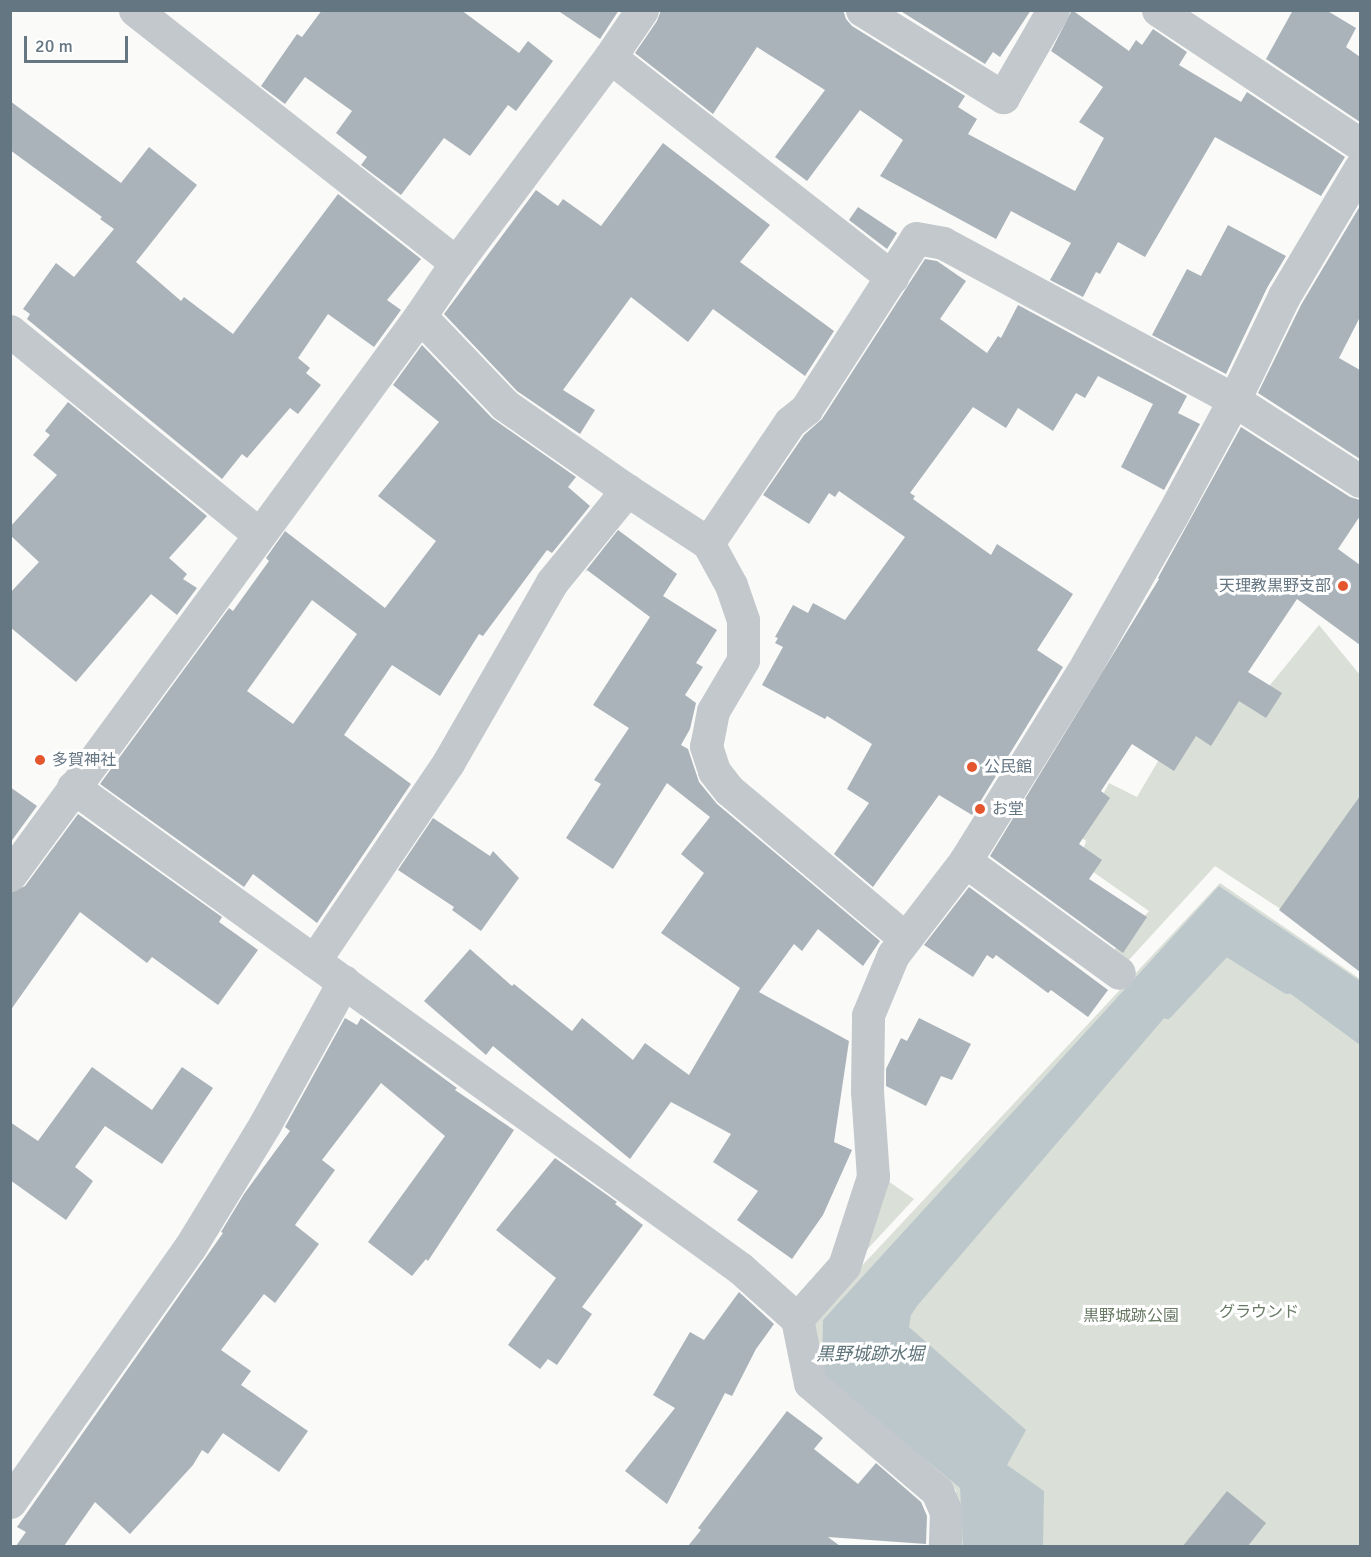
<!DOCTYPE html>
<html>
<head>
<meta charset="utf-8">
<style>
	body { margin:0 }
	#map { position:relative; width:1371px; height:1557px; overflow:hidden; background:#fafaf8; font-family:Signika,"Noto Sans JP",sans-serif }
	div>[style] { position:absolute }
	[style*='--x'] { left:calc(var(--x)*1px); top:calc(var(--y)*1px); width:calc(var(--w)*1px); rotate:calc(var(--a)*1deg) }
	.green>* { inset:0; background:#dadfd7 }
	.water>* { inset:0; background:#bbc7cb }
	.stream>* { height:10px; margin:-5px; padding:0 5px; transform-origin:5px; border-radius:5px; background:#bbc7cb }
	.building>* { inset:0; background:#aab3b9 }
	.minor>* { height:33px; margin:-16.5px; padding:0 16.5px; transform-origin:16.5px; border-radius:16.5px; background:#c3c8cc }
	.dots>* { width:16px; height:16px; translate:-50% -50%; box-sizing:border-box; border:3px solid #fff; border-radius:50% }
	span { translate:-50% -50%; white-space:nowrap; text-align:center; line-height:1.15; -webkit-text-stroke:6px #fff; paint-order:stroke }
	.poi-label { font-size:16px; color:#657683 }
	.right { translate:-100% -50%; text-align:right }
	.left { translate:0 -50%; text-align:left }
	.park-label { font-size:16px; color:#687a64 }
	.water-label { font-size:18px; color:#60757c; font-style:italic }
	.frame { position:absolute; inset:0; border:12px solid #657683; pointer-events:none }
	.scale { position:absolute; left:24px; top:36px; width:104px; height:27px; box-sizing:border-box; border:3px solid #657683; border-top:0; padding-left:8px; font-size:18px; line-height:21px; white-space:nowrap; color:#657683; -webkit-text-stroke:4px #fff; paint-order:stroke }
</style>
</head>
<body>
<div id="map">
	<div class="green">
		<i style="clip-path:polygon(1319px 625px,1360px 675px,1360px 937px,1349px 954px,1215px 866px,1127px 962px,1113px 951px,1149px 911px,1079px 862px,1086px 841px,1049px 814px,1091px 817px,1109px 783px,1137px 797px,1174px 734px,1225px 689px,1252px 707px)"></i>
		<i style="clip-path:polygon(1220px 883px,1360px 979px,1360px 1546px,958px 1546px,956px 1490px,820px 1377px,813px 1318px)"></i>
		<i style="clip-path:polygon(888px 1181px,914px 1199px,850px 1268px)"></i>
	</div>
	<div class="water">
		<i style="clip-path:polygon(1219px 886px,1360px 981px,1360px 1045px,1226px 946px,917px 1306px,911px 1315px,909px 1327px,1026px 1430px,1007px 1465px,1044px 1491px,1043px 1546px,963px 1546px,960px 1488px,822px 1375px,823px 1320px)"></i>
	</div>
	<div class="stream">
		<i style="--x:1167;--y:1014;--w:86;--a:-46.9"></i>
		<i style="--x:1226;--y:951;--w:72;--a:31.9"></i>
	</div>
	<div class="building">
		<i style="clip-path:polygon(322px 10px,461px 10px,519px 53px,528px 41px,553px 61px,516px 111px,508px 105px,470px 156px,444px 138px,401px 195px,361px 165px,367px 157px,336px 133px,352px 111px,305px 77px,285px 104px,261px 86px,297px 34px,302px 37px)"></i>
		<i style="clip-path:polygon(557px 10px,619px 10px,600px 39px)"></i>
		<i style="clip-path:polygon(661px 10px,843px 10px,846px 19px,852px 26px,965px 96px,958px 107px,977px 119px,968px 134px,1075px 191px,1104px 138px,1079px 122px,1103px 87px,1051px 51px,1072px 10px,1129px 51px,1136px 40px,1142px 45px,1153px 29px,1187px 52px,1179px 65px,1241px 102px,1247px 92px,1345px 157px,1321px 196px,1215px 137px,1145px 257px,1118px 242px,1100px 274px,1096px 272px,1083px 297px,1050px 280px,1071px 243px,1011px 211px,996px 239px,880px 176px,903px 140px,860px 110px,807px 181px,775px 157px,825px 90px,757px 47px,713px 114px,635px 53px,657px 21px)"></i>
		<i style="clip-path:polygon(899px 10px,1031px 10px,1000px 57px,993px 52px,985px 64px)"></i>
		<i style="clip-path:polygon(1293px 10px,1326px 10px,1356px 28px,1346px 47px,1360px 57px,1360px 122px,1266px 59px)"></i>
		<i style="clip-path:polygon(10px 101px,121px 183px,149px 147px,197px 185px,136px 262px,181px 301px,184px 297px,233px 334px,338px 194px,421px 259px,387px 300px,401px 310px,374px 347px,328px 314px,298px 358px,310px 368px,306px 373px,321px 385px,298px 414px,290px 408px,247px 458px,242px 454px,222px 479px,27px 319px,30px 314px,23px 309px,56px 263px,74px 277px,114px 229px,100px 219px,102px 217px,10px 150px)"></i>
		<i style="clip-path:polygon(663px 143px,770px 225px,740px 262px,834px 331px,805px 376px,713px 309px,688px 342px,631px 297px,563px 390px,595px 410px,580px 434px,517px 391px,444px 314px,536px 190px,558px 206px,563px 199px,601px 226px)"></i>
		<i style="clip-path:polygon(1360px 206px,1360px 317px,1339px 358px,1360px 370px,1360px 459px,1258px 393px,1301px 305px)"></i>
		<i style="clip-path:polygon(858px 207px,897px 233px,887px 249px,849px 220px)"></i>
		<i style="clip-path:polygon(1228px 225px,1286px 256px,1267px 288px,1226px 374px,1152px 335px,1187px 269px,1201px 276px)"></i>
		<i style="clip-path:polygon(925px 259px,937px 261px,966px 281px,940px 319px,987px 353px,998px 336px,1001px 338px,1018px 305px,1187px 396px,1178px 413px,1200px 424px,1164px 490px,1121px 467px,1153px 404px,1098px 376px,1085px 398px,1076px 393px,1053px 431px,1018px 408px,1006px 428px,973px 407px,910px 493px,915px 496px,913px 499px,991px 555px,997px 544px,1073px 594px,1037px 650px,1063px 667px,972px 815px,939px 795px,873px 887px,834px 854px,869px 803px,847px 789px,872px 744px,827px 716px,825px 719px,762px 685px,783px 647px,775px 643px,778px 638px,775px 637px,793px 605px,808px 613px,813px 603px,845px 620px,905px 537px,839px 491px,835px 497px,829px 493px,809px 524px,763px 495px,804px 435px,822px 419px)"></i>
		<i style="clip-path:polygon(evenodd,422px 345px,492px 418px,576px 477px,568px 487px,590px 506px,552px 553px,547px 550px,483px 636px,479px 634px,440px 696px,392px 665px,344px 735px,411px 784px,317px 923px,253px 874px,244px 887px,100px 784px,229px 608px,233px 611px,269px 561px,266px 558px,285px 531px,385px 608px,436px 541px,378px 496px,439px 422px,393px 385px,422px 345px,312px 600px,357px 634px,293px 724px,247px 691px,312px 600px)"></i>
		<i style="clip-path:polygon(68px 402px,207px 516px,169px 558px,187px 574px,183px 579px,197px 588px,177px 615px,151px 594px,76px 682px,10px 627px,10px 593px,39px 562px,10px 535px,10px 527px,57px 475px,33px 455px,50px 435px,45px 431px)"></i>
		<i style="clip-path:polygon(1241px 427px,1350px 497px,1360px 500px,1360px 516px,1338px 549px,1360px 565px,1360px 645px,1297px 599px,1248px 672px,1282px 693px,1266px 718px,1239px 701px,1211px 746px,1196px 736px,1174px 771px,1132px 744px,1101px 791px,1110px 798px,1079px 844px,1102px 860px,1089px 879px,1147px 917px,1123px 953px,990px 856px,1159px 579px,1158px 578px)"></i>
		<i style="clip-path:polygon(618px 530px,677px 574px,663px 596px,717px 630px,696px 663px,703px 667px,685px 695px,696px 703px,690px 729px,681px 745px,688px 749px,699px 782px,717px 804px,880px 941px,863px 966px,818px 929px,802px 951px,794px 944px,759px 992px,849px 1041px,834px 1142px,852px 1150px,823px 1215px,792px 1259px,737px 1220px,758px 1191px,713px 1162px,731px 1134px,671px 1102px,630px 1159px,493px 1046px,486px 1055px,424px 1001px,470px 949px,512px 986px,514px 984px,572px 1031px,582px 1018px,633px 1060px,645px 1043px,689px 1075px,740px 988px,661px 933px,704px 873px,681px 854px,710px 817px,667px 783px,613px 869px,566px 838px,601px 784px,594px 780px,629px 728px,593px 705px,650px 617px,587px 570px,584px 573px)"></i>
		<i style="clip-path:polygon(10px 787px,37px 806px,10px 843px)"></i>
		<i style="clip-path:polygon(1360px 796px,1360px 972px,1279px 910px)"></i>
		<i style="clip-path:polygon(78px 814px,222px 917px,219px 922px,258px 950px,218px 1005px,152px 957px,147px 963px,80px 912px,10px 1011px,10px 893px,25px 886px)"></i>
		<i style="clip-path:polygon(433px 818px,490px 856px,493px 851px,519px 878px,481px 931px,452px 910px,454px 907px,398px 870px)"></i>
		<i style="clip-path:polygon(969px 887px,1108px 990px,1088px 1017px,1051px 990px,1048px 993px,996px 955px,993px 959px,987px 955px,973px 977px,924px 945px)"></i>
		<i style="clip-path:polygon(345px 1018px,357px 1025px,361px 1018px,457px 1088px,455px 1090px,514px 1130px,428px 1261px,426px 1259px,412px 1276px,368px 1242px,445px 1136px,381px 1083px,322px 1160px,335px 1170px,295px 1225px,319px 1244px,275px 1303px,264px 1294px,221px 1350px,251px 1371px,241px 1385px,308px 1431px,279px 1472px,223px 1433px,208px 1454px,202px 1450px,193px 1465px,130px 1534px,95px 1502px,64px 1546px,16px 1546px,26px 1532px,17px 1527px,223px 1233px,221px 1232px,244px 1194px,290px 1131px,285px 1127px)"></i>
		<i style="clip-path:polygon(919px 1018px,971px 1044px,952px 1080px,941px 1076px,926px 1106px,886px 1086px,886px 1069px,901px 1038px,907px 1041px)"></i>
		<i style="clip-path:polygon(92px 1067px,152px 1110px,182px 1067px,213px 1088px,162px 1164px,105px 1126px,75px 1167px,93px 1181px,66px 1220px,10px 1180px,10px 1122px,38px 1141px)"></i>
		<i style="clip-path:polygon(555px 1158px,617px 1202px,615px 1204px,643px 1225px,582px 1307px,592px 1314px,557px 1365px,548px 1359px,540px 1369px,508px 1345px,556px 1278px,496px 1230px)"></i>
		<i style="clip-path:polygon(739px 1292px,774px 1324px,756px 1349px,732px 1396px,725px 1393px,667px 1504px,625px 1471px,675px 1408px,653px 1395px,690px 1332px,704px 1340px)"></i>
		<i style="clip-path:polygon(787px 1411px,823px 1438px,814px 1449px,858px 1484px,876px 1463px,921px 1502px,927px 1516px,926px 1544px,828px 1537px,840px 1546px,688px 1546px,701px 1530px,698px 1528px)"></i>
		<i style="clip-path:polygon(1227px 1491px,1266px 1523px,1248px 1546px,1183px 1546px)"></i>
	</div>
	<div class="minor">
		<i style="--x:135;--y:10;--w:409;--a:38.2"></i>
		<i style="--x:862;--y:10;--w:166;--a:31.7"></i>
		<i style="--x:1003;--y:97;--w:100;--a:-60.1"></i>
		<i style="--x:1158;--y:10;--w:242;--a:33.6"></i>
		<i style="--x:610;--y:57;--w:358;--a:38"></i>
		<i style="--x:420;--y:316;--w:123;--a:46.3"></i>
		<i style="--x:505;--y:405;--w:149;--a:34.9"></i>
		<i style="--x:627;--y:490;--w:97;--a:33.2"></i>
		<i style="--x:708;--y:543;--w:48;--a:61.3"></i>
		<i style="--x:731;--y:585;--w:37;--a:71"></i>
		<i style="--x:743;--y:620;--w:40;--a:90"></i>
		<i style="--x:743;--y:660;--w:59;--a:120.5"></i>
		<i style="--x:713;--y:711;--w:36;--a:101"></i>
		<i style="--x:706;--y:746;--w:26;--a:72"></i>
		<i style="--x:714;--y:771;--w:24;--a:52"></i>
		<i style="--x:729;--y:790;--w:230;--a:40.1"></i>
		<i style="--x:10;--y:331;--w:321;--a:39.2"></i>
		<i style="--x:708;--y:543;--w:146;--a:-55.9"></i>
		<i style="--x:790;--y:422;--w:21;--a:-39"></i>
		<i style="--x:806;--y:409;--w:203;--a:-57.2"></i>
		<i style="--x:916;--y:238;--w:27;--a:10"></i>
		<i style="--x:943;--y:243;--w:331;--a:28.3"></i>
		<i style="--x:1234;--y:400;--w:150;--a:32.7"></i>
		<i style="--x:73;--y:787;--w:822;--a:35.8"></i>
		<i style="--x:740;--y:1268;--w:76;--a:41.8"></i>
		<i style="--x:797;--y:1319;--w:65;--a:78.5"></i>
		<i style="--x:810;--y:1383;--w:167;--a:40.4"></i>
		<i style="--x:937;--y:1491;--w:23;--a:67"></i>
		<i style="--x:946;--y:1512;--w:34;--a:92"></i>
		<i style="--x:965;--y:861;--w:190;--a:36"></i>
		<i style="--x:10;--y:875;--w:693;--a:-53.74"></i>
		<i style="--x:420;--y:316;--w:64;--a:-55.8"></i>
		<i style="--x:456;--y:263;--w:257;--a:-53.2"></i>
		<i style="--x:610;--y:57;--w:57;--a:-55.8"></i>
		<i style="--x:314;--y:961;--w:239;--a:-55.9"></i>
		<i style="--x:448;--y:763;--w:209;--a:-60.1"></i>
		<i style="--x:552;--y:582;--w:119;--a:-50.8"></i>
		<i style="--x:797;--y:1319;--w:71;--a:-48.4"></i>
		<i style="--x:844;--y:1266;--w:94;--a:-72"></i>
		<i style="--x:873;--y:1177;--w:86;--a:-94"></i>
		<i style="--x:867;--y:1091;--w:76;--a:-89.2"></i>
		<i style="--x:868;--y:1015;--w:65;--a:-67.4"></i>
		<i style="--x:893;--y:955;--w:118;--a:-52.5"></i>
		<i style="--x:965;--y:861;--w:232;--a:-58.2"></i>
		<i style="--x:1087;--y:664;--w:172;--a:-60.3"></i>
		<i style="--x:1172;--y:515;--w:131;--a:-61.7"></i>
		<i style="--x:1234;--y:400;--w:115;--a:-64.3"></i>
		<i style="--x:1284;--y:296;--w:149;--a:-59.3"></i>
		<i style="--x:10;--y:1502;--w:312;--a:-54.8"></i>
		<i style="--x:190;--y:1247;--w:144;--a:-58.6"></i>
		<i style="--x:265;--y:1124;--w:163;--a:-61.1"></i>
	</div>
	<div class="dots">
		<i style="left:1343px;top:586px;background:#e4572e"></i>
		<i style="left:40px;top:760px;background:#e4572e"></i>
		<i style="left:972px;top:767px;background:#e4572e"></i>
		<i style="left:980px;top:809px;background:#e4572e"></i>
	</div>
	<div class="poi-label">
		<span class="right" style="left:1331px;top:586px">天理教黒野支部</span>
		<span class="left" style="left:52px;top:760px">多賀神社</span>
		<span class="left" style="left:984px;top:767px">公民館</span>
		<span class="left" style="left:992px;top:809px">お堂</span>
	</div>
	<div class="park-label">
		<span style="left:1259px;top:1312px">グラウンド</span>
		<span style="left:1131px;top:1316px">黒野城跡公園</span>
	</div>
	<div class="water-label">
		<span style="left:870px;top:1354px">黒野城跡水堀</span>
	</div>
	<div class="frame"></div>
	<div class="scale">20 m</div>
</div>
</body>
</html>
